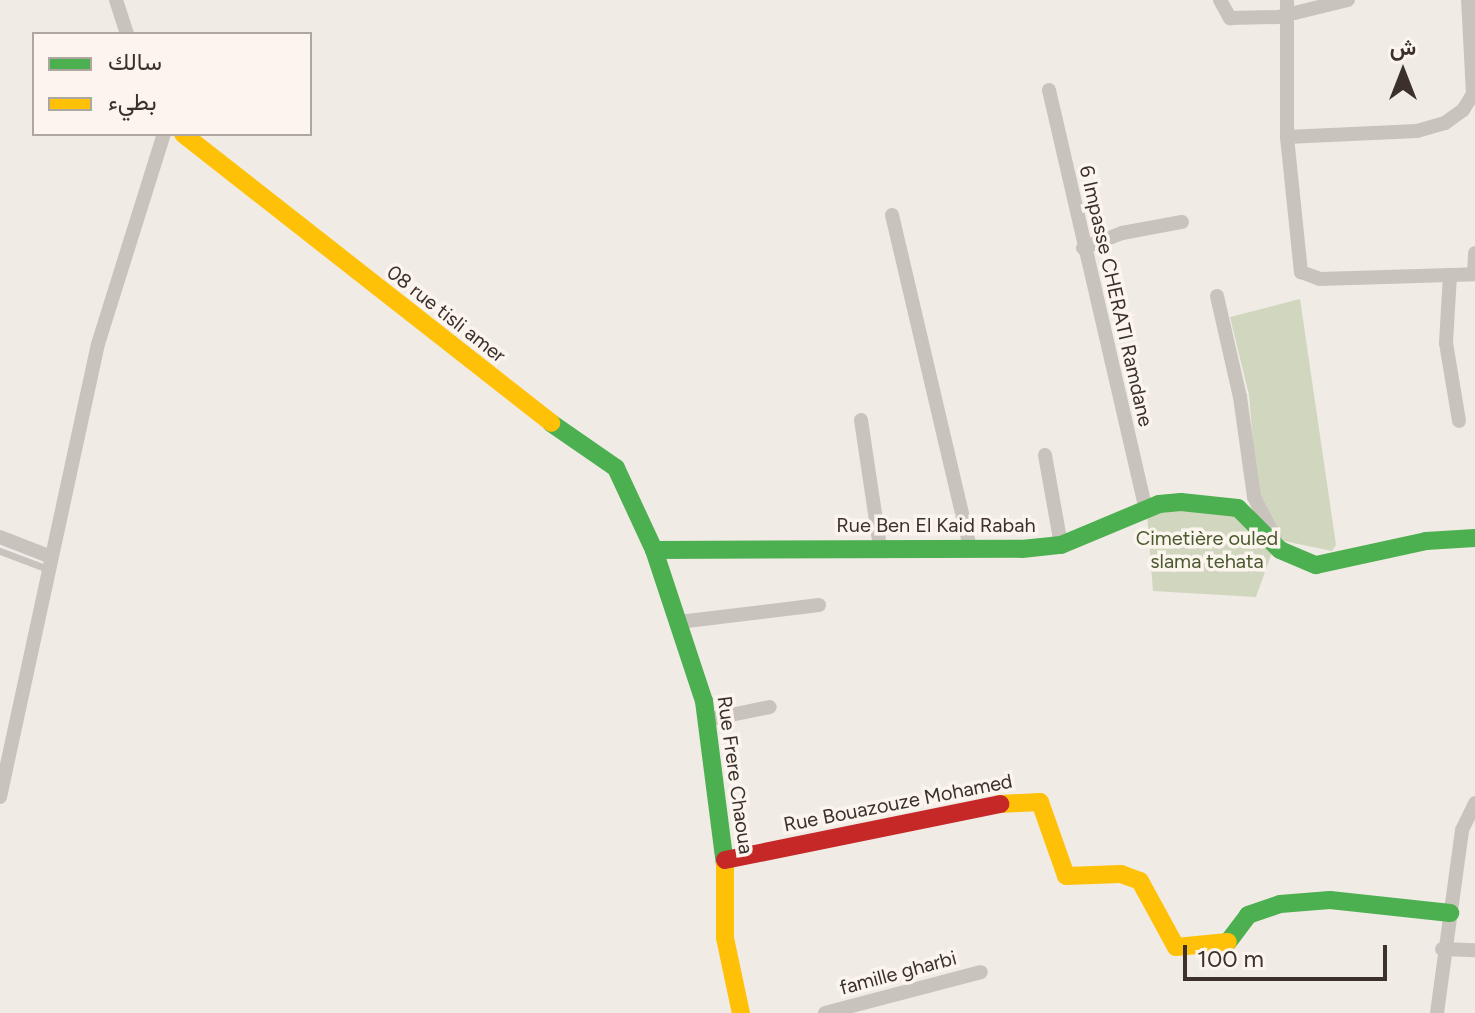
<!DOCTYPE html>
<html>
<head>
<meta charset="utf-8">
<style>
	body { margin:0 }
	#map { position:relative; width:1475px; height:1013px; overflow:hidden; background:#f0ebe5; font-family:Figtree,Vazirmatn,sans-serif }
	div>[style] { position:absolute }
	[style*='--x'] { left:calc(var(--x)*1px); top:calc(var(--y)*1px); width:calc(var(--w)*1px); rotate:calc(var(--a)*1deg) }
	.green>* { inset:0; background:#d1d6bf }
	.lane>* { height:7px; margin:-3.5px; padding:0 3.5px; transform-origin:3.5px; border-radius:3.5px; background:#c9c3be }
	.street>* { height:14px; margin:-7px; padding:0 7px; transform-origin:7px; border-radius:7px; background:#c9c3be }
	.fast>* { height:18px; margin:-9px; padding:0 9px; transform-origin:9px; border-radius:9px; background:#4caf50 }
	.slow>* { height:18px; margin:-9px; padding:0 9px; transform-origin:9px; border-radius:9px; background:#ffc107 }
	.jam>* { height:18px; margin:-9px; padding:0 9px; transform-origin:9px; border-radius:9px; background:#c62828 }
	span { translate:-50% -50%; white-space:nowrap; text-align:center; line-height:1.15; -webkit-text-stroke:7px #fbf5ee; paint-order:stroke }
	.street-label { font-size:20px; color:#3b302b }
	.park-label { font-size:20px; color:#4a5a2e }
	.legend { position:absolute; left:32px; top:32px; width:280px; height:104px; box-sizing:border-box; background:#fbf5ee; border:2px solid #aea6a0; margin:0; padding:10px 14px; list-style:none; font-size:24px; color:#3b302b }
	.legend li { display:flex; align-items:center; gap:16px; height:40px }
	.legend b { width:40px; border:2px solid #aea6a0 }
	.north { position:absolute; left:1363px; top:32px; width:80px; height:80px; -webkit-text-stroke:6px #fbf5ee; paint-order:stroke; rotate:0deg; font-size:22px; font-weight:700; line-height:32px; text-align:center; color:#3b302b }
	.north::after { content:''; display:block; margin:auto; width:28px; height:36px; background:#3b302b; clip-path:polygon(50% 0,100% 100%,50% 72%,0 100%) }
	.scale { position:absolute; left:1183px; top:945px; width:204px; height:36px; box-sizing:border-box; border:4px solid #3b302b; border-top:0; padding-left:10px; font-size:24px; line-height:28px; white-space:nowrap; color:#3b302b; -webkit-text-stroke:6px #fbf5ee; paint-order:stroke }
</style>
</head>
<body>
<div id="map">
	<div class="green">
		<i style="clip-path:polygon(1300px 299px,1336px 545px,1332px 551px,1284px 541px,1258px 500px,1249px 395px,1230px 317px)"></i>
		<i style="clip-path:polygon(1161px 507px,1236px 510px,1272px 552px,1256px 597px,1153px 591px,1147px 514px)"></i>
	</div>
	<div class="lane">
		<i style="--x:0;--y:551;--w:51;--a:20.6"></i>
	</div>
	<div class="street">
		<i style="--x:116;--y:0;--w:36;--a:72"></i>
		<i style="--x:1220;--y:0;--w:21;--a:61"></i>
		<i style="--x:1230;--y:18;--w:48;--a:-1.2"></i>
		<i style="--x:1278;--y:17;--w:72;--a:-13.7"></i>
		<i style="--x:1287;--y:0;--w:137;--a:90"></i>
		<i style="--x:1287;--y:137;--w:136;--a:84.1"></i>
		<i style="--x:1301;--y:272;--w:20;--a:20"></i>
		<i style="--x:1320;--y:279;--w:155;--a:-1.8"></i>
		<i style="--x:1049;--y:90;--w:431;--a:77"></i>
		<i style="--x:1287;--y:137;--w:130;--a:-2.6"></i>
		<i style="--x:1417;--y:131;--w:29;--a:-16"></i>
		<i style="--x:1445;--y:123;--w:22;--a:-36"></i>
		<i style="--x:1463;--y:110;--w:19;--a:-58"></i>
		<i style="--x:1473;--y:94;--w:94;--a:-93"></i>
		<i style="--x:892;--y:215;--w:342;--a:76.8"></i>
		<i style="--x:1083;--y:248;--w:42;--a:-21"></i>
		<i style="--x:1122;--y:233;--w:61;--a:-10.4"></i>
		<i style="--x:1474;--y:274;--w:21;--a:-87"></i>
		<i style="--x:1450;--y:275;--w:68;--a:93.4"></i>
		<i style="--x:1446;--y:343;--w:79;--a:80.5"></i>
		<i style="--x:1217;--y:296;--w:104;--a:77.2"></i>
		<i style="--x:1240;--y:397;--w:101;--a:82"></i>
		<i style="--x:1254;--y:497;--w:46;--a:62.9"></i>
		<i style="--x:861;--y:420;--w:128;--a:81.5"></i>
		<i style="--x:1045;--y:455;--w:91;--a:79.9"></i>
		<i style="--x:0;--y:537;--w:55;--a:21.4"></i>
		<i style="--x:679;--y:622;--w:141;--a:-6.9"></i>
		<i style="--x:707;--y:720;--w:64;--a:-11.7"></i>
		<i style="--x:0;--y:797;--w:463;--a:-77.8"></i>
		<i style="--x:98;--y:344;--w:220;--a:-72.6"></i>
		<i style="--x:1442;--y:949;--w:33;--a:2"></i>
		<i style="--x:825;--y:1013;--w:161;--a:-14.7"></i>
		<i style="--x:1437;--y:1013;--w:185;--a:-82.2"></i>
		<i style="--x:1462;--y:830;--w:30;--a:-64"></i>
	</div>
	<div class="fast">
		<i style="--x:551;--y:423;--w:79;--a:34.7"></i>
		<i style="--x:616;--y:468;--w:90;--a:65.1"></i>
		<i style="--x:654;--y:550;--w:159;--a:71.7"></i>
		<i style="--x:704;--y:701;--w:164;--a:82.7"></i>
		<i style="--x:654;--y:550;--w:368;--a:-0.2"></i>
		<i style="--x:1022;--y:549;--w:39;--a:-6"></i>
		<i style="--x:1061;--y:545;--w:106;--a:-22.7"></i>
		<i style="--x:1159;--y:504;--w:22;--a:-5"></i>
		<i style="--x:1181;--y:502;--w:57;--a:6"></i>
		<i style="--x:1238;--y:508;--w:59;--a:45"></i>
		<i style="--x:1280;--y:550;--w:39;--a:23"></i>
		<i style="--x:1316;--y:565;--w:113;--a:-12.3"></i>
		<i style="--x:1426;--y:541;--w:49;--a:-3.5"></i>
		<i style="--x:1228;--y:942;--w:34;--a:-53"></i>
		<i style="--x:1248;--y:915;--w:34;--a:-19"></i>
		<i style="--x:1280;--y:904;--w:50;--a:-4.6"></i>
		<i style="--x:1330;--y:900;--w:121;--a:6.2"></i>
	</div>
	<div class="slow">
		<i style="--x:183;--y:134;--w:468;--a:38.1"></i>
		<i style="--x:1000;--y:804;--w:40;--a:-2.9"></i>
		<i style="--x:1040;--y:802;--w:78;--a:70.6"></i>
		<i style="--x:1066;--y:876;--w:55;--a:-2.1"></i>
		<i style="--x:1121;--y:874;--w:20;--a:20"></i>
		<i style="--x:1140;--y:881;--w:75;--a:61.4"></i>
		<i style="--x:1176;--y:947;--w:52;--a:-5.5"></i>
		<i style="--x:725;--y:864;--w:74;--a:90"></i>
		<i style="--x:725;--y:938;--w:77;--a:78"></i>
	</div>
	<div class="jam">
		<i style="--x:725;--y:860;--w:281;--a:-11.5"></i>
	</div>
	<div class="street-label">
		<span style="left:1116px;top:296px;rotate:77deg">6 Impasse CHERATI Ramdane</span>
		<span style="left:446px;top:314px;rotate:38deg">08 rue tisli amer</span>
		<span style="left:936px;top:525px">Rue Ben El Kaid Rabah</span>
		<span style="left:735px;top:775px;rotate:82deg">Rue Frere Chaoua</span>
		<span style="left:898px;top:803px;rotate:-11deg">Rue Bouazouze Mohamed</span>
		<span style="left:898px;top:973px;rotate:-15deg">famille gharbi</span>
	</div>
	<div class="park-label">
		<span style="left:1207px;top:550px">Cimetière ouled<br>slama tehata</span>
	</div>
	<ul class="legend">
	<li><b style="height:10px;background:#4caf50"></b>سالك</li>
	<li><b style="height:10px;background:#ffc107"></b>بطيء</li>
	</ul>
	<div class="north">ش</div>
	<div class="scale">100 m</div>
</div>
</body>
</html>
